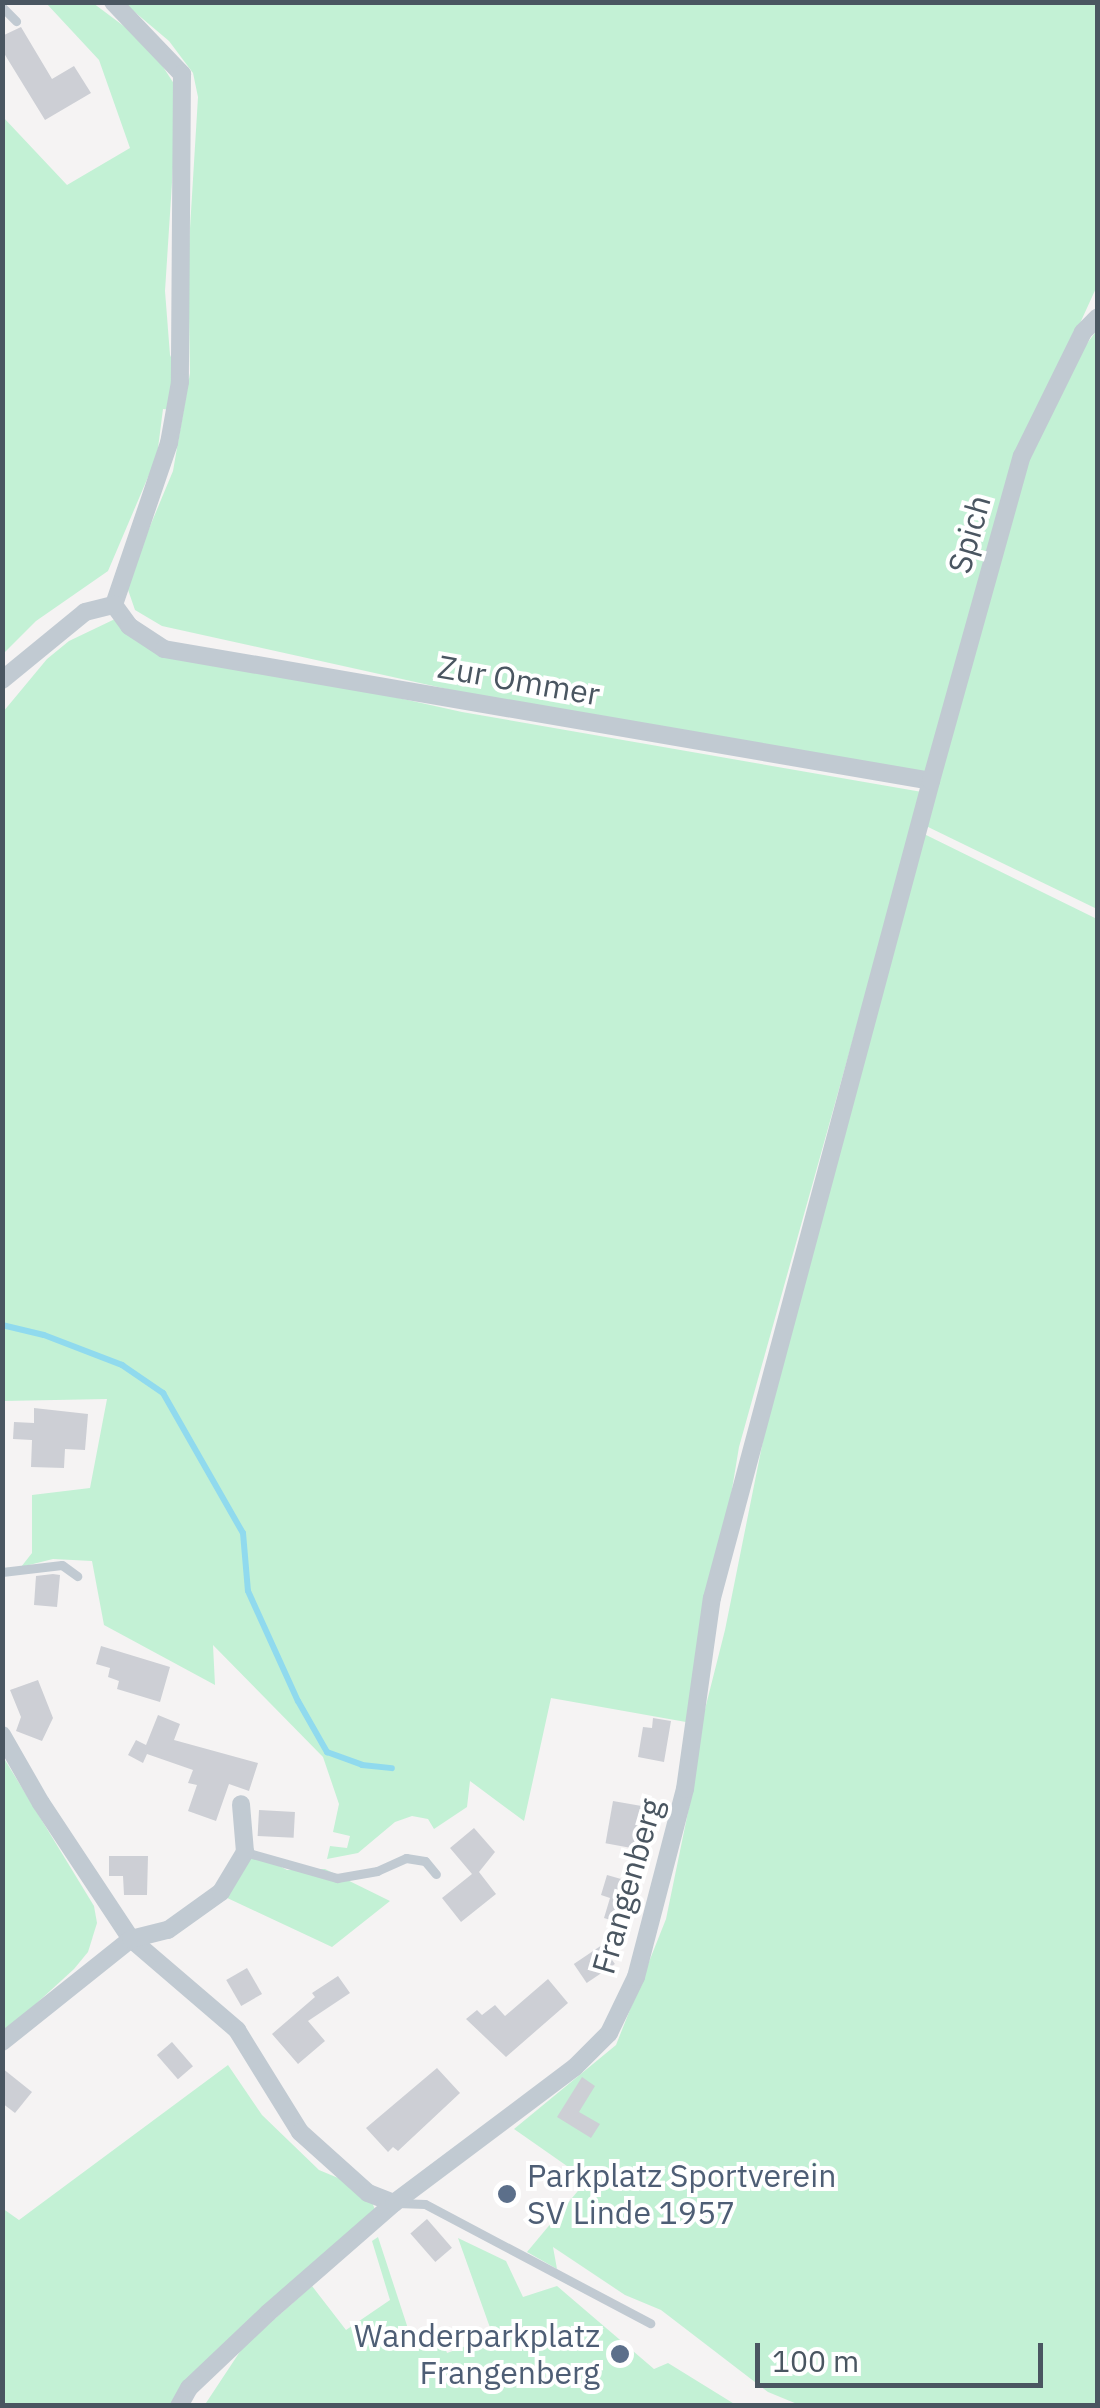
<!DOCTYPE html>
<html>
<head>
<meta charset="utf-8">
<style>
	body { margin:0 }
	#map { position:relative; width:1100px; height:2408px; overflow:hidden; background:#f5f3f3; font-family:"IBM Plex Sans",sans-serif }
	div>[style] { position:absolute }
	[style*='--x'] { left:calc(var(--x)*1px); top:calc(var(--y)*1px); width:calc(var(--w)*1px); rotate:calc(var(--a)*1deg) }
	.green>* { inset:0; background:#c3f1d5 }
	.stream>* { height:6px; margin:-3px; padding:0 3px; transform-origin:3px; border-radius:3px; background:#90daee }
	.building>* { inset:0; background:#cdcfd5; transform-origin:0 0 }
	.service>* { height:9px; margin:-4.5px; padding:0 4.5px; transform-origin:4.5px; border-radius:4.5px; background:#c1cad2 }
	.minor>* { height:18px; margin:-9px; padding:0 9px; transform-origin:9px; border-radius:9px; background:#c1cad2 }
	.dots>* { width:28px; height:28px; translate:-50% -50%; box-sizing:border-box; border:5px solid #fff; border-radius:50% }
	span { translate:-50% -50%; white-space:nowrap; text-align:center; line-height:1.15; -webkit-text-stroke:8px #fff; paint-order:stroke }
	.street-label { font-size:32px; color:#4a5661 }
	.service-label { font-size:32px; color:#4e5e75 }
	.left { translate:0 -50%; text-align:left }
	.right { translate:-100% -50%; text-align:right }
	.frame { position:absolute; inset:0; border:5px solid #4a5661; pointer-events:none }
	.scale { position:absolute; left:755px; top:2343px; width:288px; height:45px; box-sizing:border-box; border:5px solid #4a5661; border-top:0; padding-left:12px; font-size:30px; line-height:35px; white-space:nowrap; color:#4a5661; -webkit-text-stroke:8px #fff; paint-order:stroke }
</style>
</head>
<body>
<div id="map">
	<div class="green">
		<i style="clip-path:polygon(46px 3px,93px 3px,149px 45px,178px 90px,165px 291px,170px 355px,177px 370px,173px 410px,163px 409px,157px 456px,108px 571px,36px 621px,5px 652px,3px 671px,3px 117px,67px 185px,130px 148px,99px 60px)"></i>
		<i style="clip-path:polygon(124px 3px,1097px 3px,1097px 286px,1030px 433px,927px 777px,465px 693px,162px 626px,135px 610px,126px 584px,173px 471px,190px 373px,188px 261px,198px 97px,193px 73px,169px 41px)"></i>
		<i style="clip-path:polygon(1097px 330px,1097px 909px,924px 825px,1033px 446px,1071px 365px)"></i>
		<i style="clip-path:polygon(115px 619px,155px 644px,462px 712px,922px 792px,739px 1447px,709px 1628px,686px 1722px,551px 1698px,524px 1821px,470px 1781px,467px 1807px,434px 1829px,428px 1819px,412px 1816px,395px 1822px,358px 1853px,327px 1859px,330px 1846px,347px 1848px,350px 1836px,333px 1832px,339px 1804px,323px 1757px,213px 1645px,215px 1685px,104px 1625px,92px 1561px,53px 1559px,21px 1567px,32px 1553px,32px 1495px,90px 1488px,107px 1399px,3px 1401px,3px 712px,47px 659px,69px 641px)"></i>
		<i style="clip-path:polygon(920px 832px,1097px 919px,1097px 2405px,802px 2406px,768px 2392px,661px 2310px,625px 2295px,553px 2247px,557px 2269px,527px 2252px,587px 2180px,514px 2129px,616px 2045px,666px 1919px,694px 1783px,701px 1725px,725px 1630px,775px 1381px)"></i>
		<i style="clip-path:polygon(2px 1755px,94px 1906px,97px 1923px,88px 1952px,74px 1969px,2px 2035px)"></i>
		<i style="clip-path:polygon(251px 1851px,287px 1870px,325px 1869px,390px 1901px,332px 1947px,223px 1896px)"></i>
		<i style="clip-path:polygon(228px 2065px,262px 2115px,319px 2170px,367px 2190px,376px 2212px,268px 2302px,185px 2405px,3px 2406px,2px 2208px,19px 2220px)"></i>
		<i style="clip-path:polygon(378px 2237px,415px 2350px,441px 2336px,447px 2353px,493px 2336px,458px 2238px,506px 2261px,523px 2297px,557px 2286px,654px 2369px,668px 2363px,736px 2405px,204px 2406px,243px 2347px,312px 2286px,346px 2330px,390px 2300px,372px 2241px)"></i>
	</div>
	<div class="stream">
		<i style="--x:2;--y:1325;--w:43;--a:13.4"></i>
		<i style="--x:44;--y:1335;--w:84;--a:21"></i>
		<i style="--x:122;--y:1365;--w:50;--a:34.3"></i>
		<i style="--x:163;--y:1393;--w:161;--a:60.3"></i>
		<i style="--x:243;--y:1533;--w:58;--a:85.1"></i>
		<i style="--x:248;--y:1591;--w:121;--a:65.6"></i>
		<i style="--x:298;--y:1701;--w:59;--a:60.4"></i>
		<i style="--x:327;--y:1752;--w:37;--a:20"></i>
		<i style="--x:362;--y:1765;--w:30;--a:6"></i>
	</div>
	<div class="building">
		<i style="clip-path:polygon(21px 27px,52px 79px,74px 66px,91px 93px,45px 120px,2px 50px,2px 36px)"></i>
		<i style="clip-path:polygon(34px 1408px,88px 1414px,85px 1450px,65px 1449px,64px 1468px,31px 1467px,32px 1440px,13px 1439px,14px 1422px,34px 1423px)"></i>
		<i style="clip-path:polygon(53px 1574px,60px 1575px,57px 1607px,34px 1605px,36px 1576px)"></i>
		<i style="clip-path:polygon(101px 1646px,170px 1667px,160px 1702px,117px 1689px,119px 1681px,108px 1677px,110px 1668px,96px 1664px)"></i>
		<i style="clip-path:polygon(38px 1680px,53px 1718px,42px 1741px,16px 1731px,21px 1717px,10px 1690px)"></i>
		<i style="clip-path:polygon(158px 1715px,180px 1724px,174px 1740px,258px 1763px,249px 1791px,229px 1784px,216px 1821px,188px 1811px,197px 1785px,188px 1783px,193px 1770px,147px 1754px,143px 1763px,128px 1755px,136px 1740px,146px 1745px)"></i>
		<i style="clip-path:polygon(653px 1718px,671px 1721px,664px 1762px,638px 1757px,643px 1727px,652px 1728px)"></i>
		<i style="left:613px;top:1801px;width:29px;height:43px;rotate:10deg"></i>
		<i style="left:259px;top:1810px;width:36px;height:26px;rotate:3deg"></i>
		<i style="clip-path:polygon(474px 1828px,495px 1852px,479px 1872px,496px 1894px,461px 1922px,442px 1898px,472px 1874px,450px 1848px)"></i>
		<i style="clip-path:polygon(109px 1856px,148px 1856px,147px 1895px,124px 1895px,123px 1876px,109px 1876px)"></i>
		<i style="clip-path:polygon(607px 1875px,635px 1883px,630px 1898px,637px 1900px,630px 1926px,604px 1918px,610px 1898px,601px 1895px)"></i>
		<i style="left:602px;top:1945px;width:23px;height:34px;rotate:56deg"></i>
		<i style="left:247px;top:1968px;width:30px;height:24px;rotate:60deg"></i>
		<i style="clip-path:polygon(338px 1976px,350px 1993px,308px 2021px,325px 2041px,298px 2064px,272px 2034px,315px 1997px,312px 1993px)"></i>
		<i style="clip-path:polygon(548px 1979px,568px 2003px,506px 2057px,466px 2019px,477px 2010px,482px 2015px,495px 2005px,505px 2016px)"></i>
		<i style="left:172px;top:2042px;width:32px;height:20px;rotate:49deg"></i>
		<i style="clip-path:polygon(2px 2068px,32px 2092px,15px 2113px,2px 2103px)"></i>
		<i style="clip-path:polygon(437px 2068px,460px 2093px,398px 2151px,393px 2147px,388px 2152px,366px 2128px)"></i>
		<i style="clip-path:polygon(582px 2077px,595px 2086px,579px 2112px,600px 2124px,591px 2138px,557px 2117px)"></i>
		<i style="left:427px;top:2219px;width:38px;height:22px;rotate:49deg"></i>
	</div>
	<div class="service">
		<i style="--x:2;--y:7;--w:20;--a:45"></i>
		<i style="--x:2;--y:1572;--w:60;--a:-6.7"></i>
		<i style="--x:62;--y:1565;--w:19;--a:36"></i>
		<i style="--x:245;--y:1852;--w:96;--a:15.8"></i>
		<i style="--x:337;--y:1878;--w:41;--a:-9.9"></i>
		<i style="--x:377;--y:1871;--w:32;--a:-24"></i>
		<i style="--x:406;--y:1858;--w:19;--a:9"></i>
		<i style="--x:425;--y:1861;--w:17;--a:50"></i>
		<i style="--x:397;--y:2203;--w:28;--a:2"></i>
		<i style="--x:425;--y:2204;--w:255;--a:27.9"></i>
	</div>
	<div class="minor">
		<i style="--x:113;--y:2;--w:100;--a:46.2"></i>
		<i style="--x:182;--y:74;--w:308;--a:90.4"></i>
		<i style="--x:180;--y:382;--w:62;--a:100.2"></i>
		<i style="--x:169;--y:443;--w:171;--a:108.8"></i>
		<i style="--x:114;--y:605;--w:26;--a:54"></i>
		<i style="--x:129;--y:626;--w:42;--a:33.3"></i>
		<i style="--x:164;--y:649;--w:778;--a:9.76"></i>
		<i style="--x:2;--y:680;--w:107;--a:-39.3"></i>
		<i style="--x:85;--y:612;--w:30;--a:-14"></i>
		<i style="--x:2;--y:1735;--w:78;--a:60.2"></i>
		<i style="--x:41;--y:1803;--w:163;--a:56.5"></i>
		<i style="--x:131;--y:1939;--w:140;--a:40.6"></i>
		<i style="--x:237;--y:2030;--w:120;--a:58.3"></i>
		<i style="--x:300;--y:2132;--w:91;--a:41.9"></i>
		<i style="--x:368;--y:2193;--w:28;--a:21"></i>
		<i style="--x:2;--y:2042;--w:165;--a:-38.6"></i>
		<i style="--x:131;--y:1939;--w:38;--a:-14"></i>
		<i style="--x:168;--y:1930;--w:65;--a:-35.6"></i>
		<i style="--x:221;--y:1892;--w:47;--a:-59"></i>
		<i style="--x:245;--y:1852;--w:48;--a:-94.8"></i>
		<i style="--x:179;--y:2406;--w:21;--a:-61"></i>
		<i style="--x:189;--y:2388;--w:109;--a:-43.5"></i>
		<i style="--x:268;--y:2313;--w:167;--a:-41.1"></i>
		<i style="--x:394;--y:2203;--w:226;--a:-36.9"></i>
		<i style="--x:575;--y:2067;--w:48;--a:-45"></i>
		<i style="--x:609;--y:2033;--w:62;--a:-64.3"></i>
		<i style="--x:636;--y:1977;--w:194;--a:-75.4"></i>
		<i style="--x:685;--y:1789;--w:193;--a:-82"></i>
		<i style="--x:712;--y:1598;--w:846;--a:-74.99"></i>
		<i style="--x:931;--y:781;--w:337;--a:-74.4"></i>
		<i style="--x:1022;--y:456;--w:138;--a:-63.8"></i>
		<i style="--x:1083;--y:332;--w:21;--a:-45"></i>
	</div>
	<div class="dots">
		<i style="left:507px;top:2194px;background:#5c6f8a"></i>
		<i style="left:620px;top:2354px;background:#5c6f8a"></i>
	</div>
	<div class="street-label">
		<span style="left:969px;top:534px;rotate:-74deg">Spich</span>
		<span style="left:519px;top:680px;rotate:10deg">Zur Ommer</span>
		<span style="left:627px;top:1886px;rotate:-74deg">Frangenberg</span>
	</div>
	<div class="service-label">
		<span class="left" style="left:527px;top:2194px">Parkplatz Sportverein<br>SV Linde 1957</span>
		<span class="right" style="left:600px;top:2354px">Wanderparkplatz<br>Frangenberg</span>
	</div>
	<div class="frame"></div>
	<div class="scale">100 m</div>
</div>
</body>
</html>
